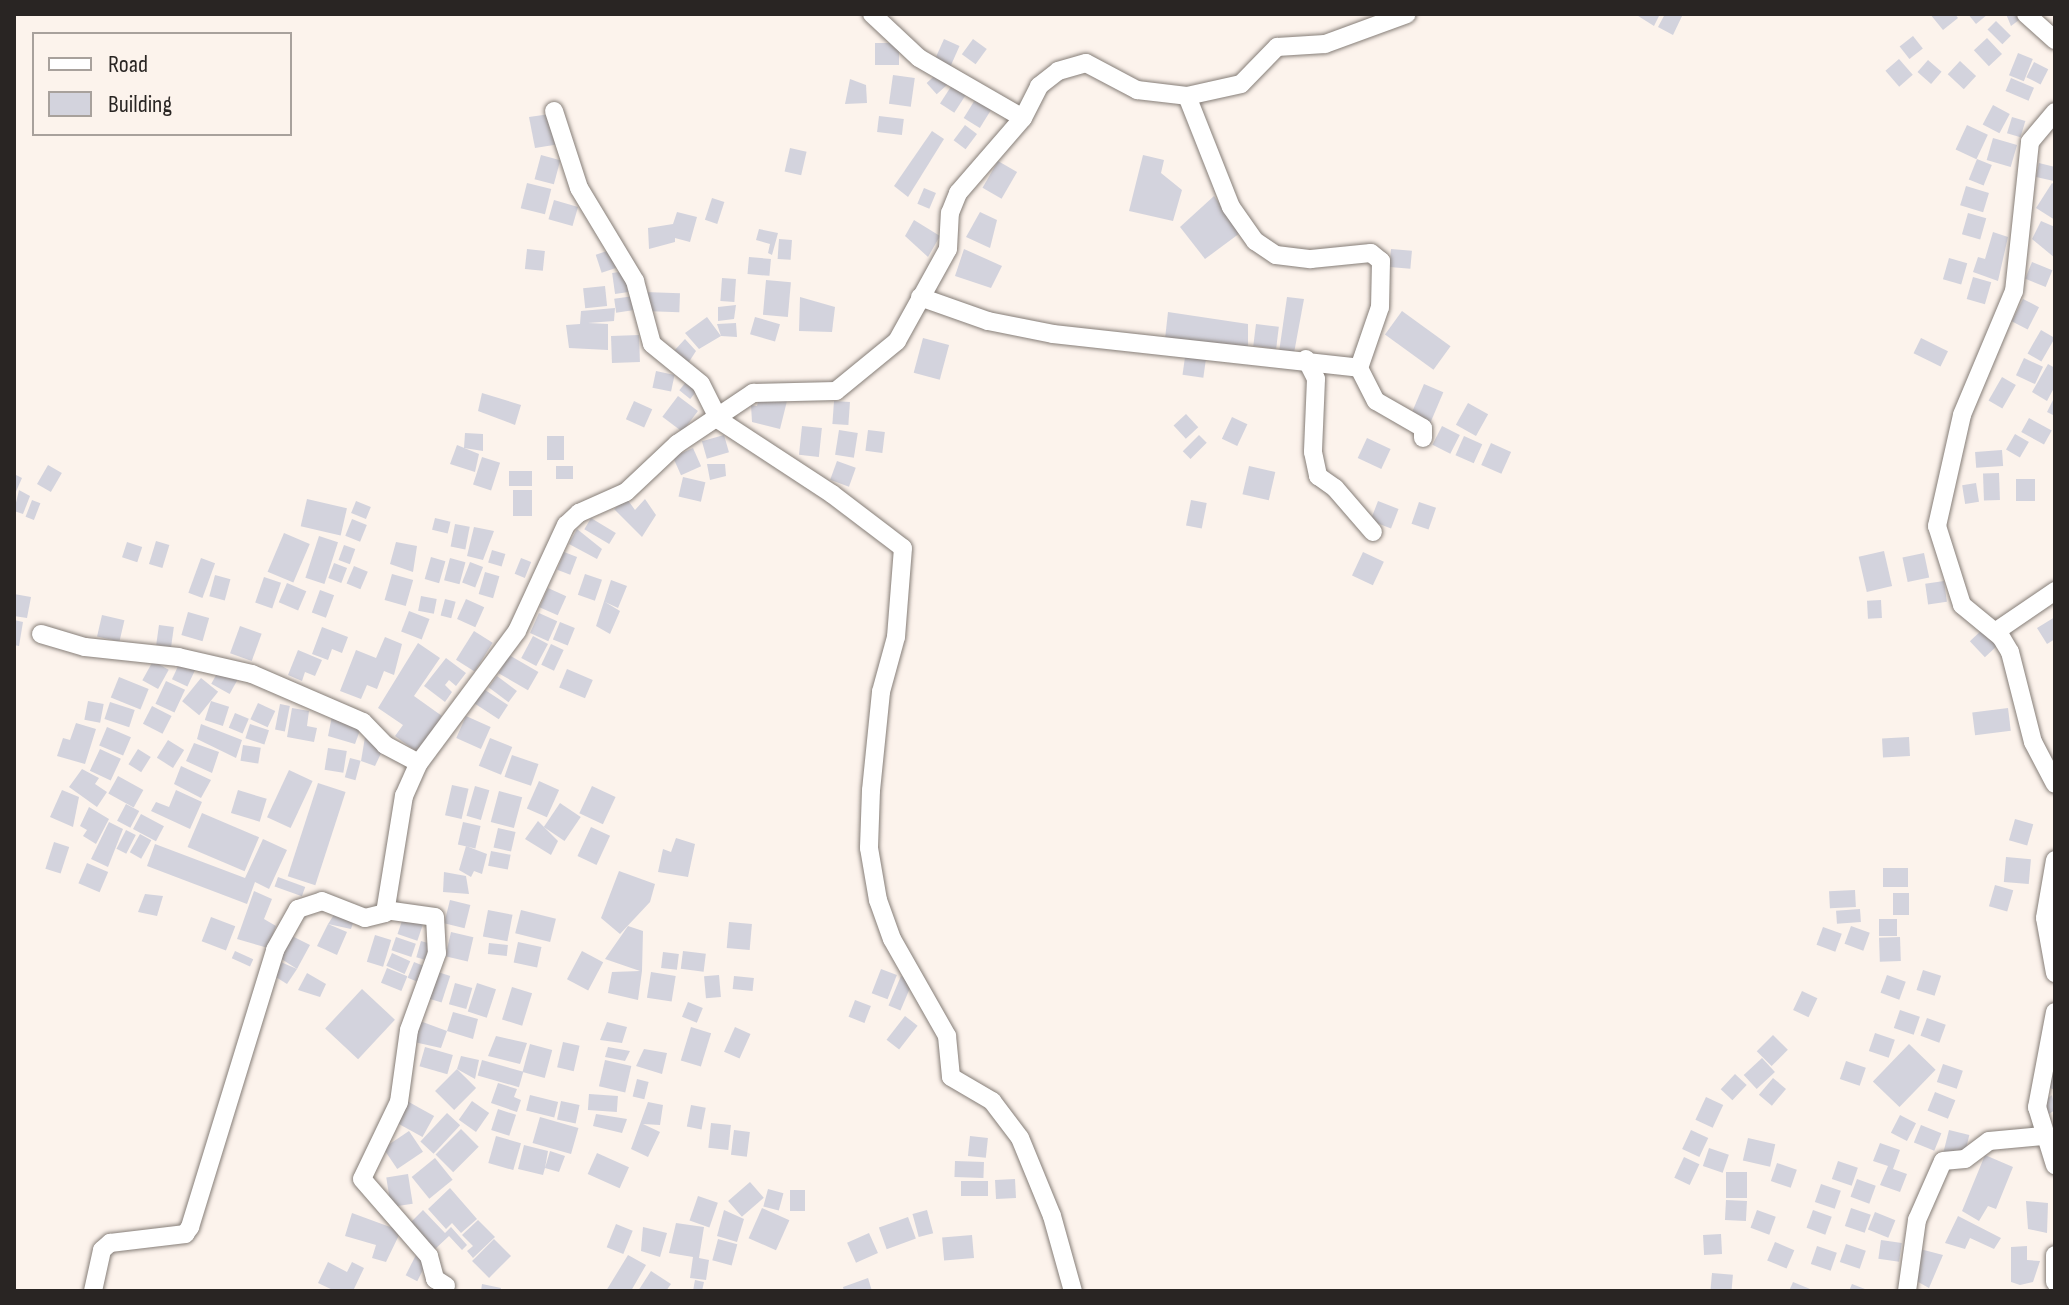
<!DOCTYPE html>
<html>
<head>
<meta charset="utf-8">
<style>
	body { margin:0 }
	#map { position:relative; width:2069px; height:1305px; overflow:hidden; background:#fcf3ec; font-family:"Sofia Sans Condensed",sans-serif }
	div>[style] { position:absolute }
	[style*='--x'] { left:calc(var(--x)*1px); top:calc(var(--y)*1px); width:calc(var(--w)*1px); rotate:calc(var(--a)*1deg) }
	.building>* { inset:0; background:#d3d3dd; transform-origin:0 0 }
	.roads { filter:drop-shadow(0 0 2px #867e78) drop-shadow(0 0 2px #867e78) }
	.street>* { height:18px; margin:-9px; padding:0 9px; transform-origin:9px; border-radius:9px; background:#fff }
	span { translate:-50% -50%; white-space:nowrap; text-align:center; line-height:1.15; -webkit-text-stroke:7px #fcf3ec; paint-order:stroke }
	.frame { position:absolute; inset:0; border:16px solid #292523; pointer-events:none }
	.legend { position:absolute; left:32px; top:32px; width:260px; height:104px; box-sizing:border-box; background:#fcf3ec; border:2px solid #a8a19c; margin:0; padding:10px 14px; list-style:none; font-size:24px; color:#292523 }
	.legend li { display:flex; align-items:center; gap:16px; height:40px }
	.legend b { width:40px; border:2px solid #a8a19c }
</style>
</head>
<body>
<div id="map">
	<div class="building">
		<i style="clip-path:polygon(1635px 14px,1660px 14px,1654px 26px)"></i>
		<i style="clip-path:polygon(1665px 14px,1683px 14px,1673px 35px,1658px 27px)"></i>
		<i style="clip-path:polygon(1930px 14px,1955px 14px,1958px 18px,1943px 30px)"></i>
		<i style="clip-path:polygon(1968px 14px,1988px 14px,1976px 24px)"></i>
		<i style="clip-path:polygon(2006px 14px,2015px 14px,2019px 20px,2011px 26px)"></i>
		<i style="left:1996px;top:21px;width:21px;height:12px;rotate:45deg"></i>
		<i style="left:1913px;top:36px;width:16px;height:17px;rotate:52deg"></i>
		<i style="left:1987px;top:38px;width:22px;height:18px;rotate:47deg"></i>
		<i style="left:944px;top:39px;width:17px;height:23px;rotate:24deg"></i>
		<i style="left:973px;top:39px;width:17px;height:19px;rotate:36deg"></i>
		<i style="left:875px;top:43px;width:24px;height:22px"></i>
		<i style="left:2018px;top:53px;width:16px;height:24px;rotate:22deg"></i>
		<i style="left:1899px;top:59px;width:21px;height:18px;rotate:49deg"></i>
		<i style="left:1928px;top:60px;width:18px;height:16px;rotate:41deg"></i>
		<i style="left:1960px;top:61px;width:22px;height:18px;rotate:43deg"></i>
		<i style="left:2034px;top:62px;width:16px;height:17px;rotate:27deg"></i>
		<i style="left:940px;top:71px;width:15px;height:18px;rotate:48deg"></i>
		<i style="left:893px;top:75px;width:22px;height:29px;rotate:8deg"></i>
		<i style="left:2011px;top:78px;width:25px;height:14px;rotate:23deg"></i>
		<i style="clip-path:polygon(850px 79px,866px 85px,867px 103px,845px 104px)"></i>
		<i style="left:952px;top:85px;width:17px;height:22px;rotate:33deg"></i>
		<i style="left:978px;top:95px;width:19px;height:27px;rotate:32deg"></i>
		<i style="left:1993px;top:105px;width:19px;height:22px;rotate:28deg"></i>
		<i style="clip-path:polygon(550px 114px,560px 144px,535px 148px,529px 117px)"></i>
		<i style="left:879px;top:116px;width:25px;height:16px;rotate:7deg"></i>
		<i style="left:2012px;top:117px;width:14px;height:17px;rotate:17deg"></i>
		<i style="left:965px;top:125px;width:15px;height:19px;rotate:37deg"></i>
		<i style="left:1967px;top:125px;width:23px;height:27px;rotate:25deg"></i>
		<i style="clip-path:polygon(932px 131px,944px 139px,908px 197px,894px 186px)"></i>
		<i style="left:1993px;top:138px;width:25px;height:23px;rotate:16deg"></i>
		<i style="left:790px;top:148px;width:17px;height:24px;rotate:13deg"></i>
		<i style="left:541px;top:155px;width:20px;height:25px;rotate:15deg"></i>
		<i style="clip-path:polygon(1143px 155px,1164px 160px,1161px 173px,1182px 190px,1173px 221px,1129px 211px)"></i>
		<i style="left:1977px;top:159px;width:16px;height:22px;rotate:22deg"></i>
		<i style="left:998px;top:161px;width:22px;height:31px;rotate:30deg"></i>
		<i style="clip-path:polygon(2039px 163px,2055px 167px,2054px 181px,2036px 177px)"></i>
		<i style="left:527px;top:183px;width:25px;height:26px;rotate:14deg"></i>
		<i style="clip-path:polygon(2052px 183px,2055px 185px,2055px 220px,2036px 208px)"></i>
		<i style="left:1966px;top:186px;width:24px;height:20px;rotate:17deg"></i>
		<i style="left:924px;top:188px;width:13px;height:17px;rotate:23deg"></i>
		<i style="clip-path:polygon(1214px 196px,1240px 233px,1205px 259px,1180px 227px)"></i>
		<i style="left:712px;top:198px;width:13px;height:23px;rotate:18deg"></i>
		<i style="left:554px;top:200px;width:25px;height:20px;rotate:16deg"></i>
		<i style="clip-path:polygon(677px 212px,697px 217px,690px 242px,675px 238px,675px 242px,649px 249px,648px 228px,673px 224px)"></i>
		<i style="clip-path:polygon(980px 212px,997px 220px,990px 248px,966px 237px)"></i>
		<i style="left:1968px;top:213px;width:19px;height:22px;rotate:16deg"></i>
		<i style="clip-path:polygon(914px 220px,940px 236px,928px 257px,905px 236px)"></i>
		<i style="clip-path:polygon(2041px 221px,2055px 227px,2055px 258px,2032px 239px)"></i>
		<i style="clip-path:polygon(759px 229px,778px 233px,772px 255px,768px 253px,770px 244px,756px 240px)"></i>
		<i style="clip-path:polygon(1993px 232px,2008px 237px,1998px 281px,1973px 272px,1978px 257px,1985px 259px)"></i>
		<i style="left:779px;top:239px;width:13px;height:20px;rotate:4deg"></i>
		<i style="left:527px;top:249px;width:18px;height:20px;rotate:6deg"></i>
		<i style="clip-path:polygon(964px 249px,1002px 266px,991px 288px,955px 276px)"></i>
		<i style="left:1391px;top:249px;width:21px;height:18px;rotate:5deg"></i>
		<i style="left:610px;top:250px;width:19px;height:15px;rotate:72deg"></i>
		<i style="left:749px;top:257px;width:22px;height:17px;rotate:5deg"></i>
		<i style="left:1949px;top:258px;width:19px;height:22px;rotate:16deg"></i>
		<i style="left:2032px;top:262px;width:22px;height:18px;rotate:22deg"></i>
		<i style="left:627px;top:271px;width:21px;height:15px;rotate:82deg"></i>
		<i style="left:1973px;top:277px;width:19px;height:23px;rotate:16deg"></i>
		<i style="left:722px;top:278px;width:14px;height:23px;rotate:4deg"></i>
		<i style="left:766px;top:280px;width:25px;height:35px;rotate:5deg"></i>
		<i style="left:605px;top:286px;width:20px;height:22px;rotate:84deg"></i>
		<i style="left:644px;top:292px;width:36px;height:19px;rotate:2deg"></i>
		<i style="left:634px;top:296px;width:14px;height:20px;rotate:82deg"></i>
		<i style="clip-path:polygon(800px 297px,835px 307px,832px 332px,799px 331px)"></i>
		<i style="clip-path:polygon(1287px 297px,1304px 299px,1294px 353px,1279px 352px)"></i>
		<i style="left:2023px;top:299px;width:18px;height:25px;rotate:27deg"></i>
		<i style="clip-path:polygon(736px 305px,734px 319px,718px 321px,718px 307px)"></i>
		<i style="clip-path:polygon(615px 308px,614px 321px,588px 323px,608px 324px,608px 350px,569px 348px,566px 325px,580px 324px,581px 311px)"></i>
		<i style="left:1402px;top:311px;width:60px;height:29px;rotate:36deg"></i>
		<i style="clip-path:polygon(1168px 312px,1248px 324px,1248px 347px,1165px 339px)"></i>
		<i style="clip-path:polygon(707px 317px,721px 336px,717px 324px,736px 323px,737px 337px,721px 336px,699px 349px,685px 333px)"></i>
		<i style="left:755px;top:317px;width:26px;height:18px;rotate:16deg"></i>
		<i style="left:1256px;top:324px;width:23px;height:22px;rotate:7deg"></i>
		<i style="left:2041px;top:330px;width:16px;height:27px;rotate:30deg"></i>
		<i style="left:639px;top:335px;width:27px;height:28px;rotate:88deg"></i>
		<i style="left:923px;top:338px;width:27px;height:36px;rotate:15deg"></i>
		<i style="left:1921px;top:338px;width:30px;height:17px;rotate:26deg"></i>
		<i style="clip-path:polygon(685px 339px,696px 351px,687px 365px,673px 352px)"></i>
		<i style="left:1186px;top:350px;width:21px;height:25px;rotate:8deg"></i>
		<i style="left:2024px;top:358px;width:21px;height:19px;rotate:25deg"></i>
		<i style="clip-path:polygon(2048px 364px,2055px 368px,2055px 386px,2047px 401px,2032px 392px)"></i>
		<i style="left:656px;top:371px;width:19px;height:17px;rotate:12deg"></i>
		<i style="left:690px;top:377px;width:14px;height:17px;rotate:39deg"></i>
		<i style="left:2002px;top:377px;width:16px;height:27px;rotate:30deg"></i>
		<i style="left:1424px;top:384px;width:21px;height:34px;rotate:23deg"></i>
		<i style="clip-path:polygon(482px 393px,521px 405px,515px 425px,478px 411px)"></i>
		<i style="clip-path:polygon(760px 394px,787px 401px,780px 429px,752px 422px,751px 405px,757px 406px)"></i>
		<i style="left:678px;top:396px;width:25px;height:26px;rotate:37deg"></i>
		<i style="clip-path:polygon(2055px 396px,2055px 416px,2047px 412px)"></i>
		<i style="left:634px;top:401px;width:20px;height:20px;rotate:24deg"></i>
		<i style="left:834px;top:401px;width:16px;height:23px;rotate:4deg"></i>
		<i style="left:1468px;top:403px;width:23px;height:25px;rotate:29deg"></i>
		<i style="left:1186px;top:414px;width:18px;height:17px;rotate:47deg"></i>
		<i style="left:1232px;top:417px;width:17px;height:24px;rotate:25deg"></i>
		<i style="left:2029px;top:418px;width:26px;height:16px;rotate:29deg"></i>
		<i style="left:802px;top:426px;width:20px;height:29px;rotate:6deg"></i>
		<i style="left:1442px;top:426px;width:20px;height:21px;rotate:27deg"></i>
		<i style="left:839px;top:430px;width:19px;height:25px;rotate:9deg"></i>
		<i style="left:868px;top:430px;width:17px;height:21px;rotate:7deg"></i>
		<i style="clip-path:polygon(465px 433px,483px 434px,483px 451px,464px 448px)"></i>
		<i style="left:2015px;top:434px;width:16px;height:18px;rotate:30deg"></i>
		<i style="left:724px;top:435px;width:18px;height:23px;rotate:74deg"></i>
		<i style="left:1199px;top:435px;width:11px;height:23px;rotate:45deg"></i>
		<i style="left:547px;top:436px;width:17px;height:24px"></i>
		<i style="left:1464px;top:436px;width:20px;height:21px;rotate:24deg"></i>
		<i style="left:1367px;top:438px;width:26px;height:22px;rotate:25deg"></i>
		<i style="left:1491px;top:443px;width:22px;height:24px;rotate:24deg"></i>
		<i style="clip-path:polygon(457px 445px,479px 454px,475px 472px,450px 464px)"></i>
		<i style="left:693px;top:448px;width:20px;height:22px;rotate:66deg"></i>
		<i style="left:2002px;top:450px;width:16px;height:27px;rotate:86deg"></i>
		<i style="left:482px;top:457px;width:19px;height:29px;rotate:18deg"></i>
		<i style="left:837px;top:461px;width:20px;height:20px;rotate:20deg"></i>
		<i style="clip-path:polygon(707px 464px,725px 464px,726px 476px,710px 480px)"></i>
		<i style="left:48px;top:465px;width:16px;height:22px;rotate:30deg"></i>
		<i style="left:556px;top:466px;width:17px;height:13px"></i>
		<i style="left:1249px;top:466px;width:27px;height:29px;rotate:13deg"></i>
		<i style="left:509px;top:471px;width:23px;height:15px"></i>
		<i style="left:1999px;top:473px;width:27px;height:16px;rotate:88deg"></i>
		<i style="clip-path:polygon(14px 474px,22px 478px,14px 496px)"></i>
		<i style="left:683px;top:477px;width:23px;height:20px;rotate:13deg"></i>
		<i style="left:2035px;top:479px;width:22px;height:19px;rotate:90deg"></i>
		<i style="left:1976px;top:483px;width:19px;height:14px;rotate:81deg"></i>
		<i style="clip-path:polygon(19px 490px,30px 496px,23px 514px,14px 511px)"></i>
		<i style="left:513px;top:490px;width:19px;height:26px"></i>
		<i style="left:307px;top:499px;width:41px;height:28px;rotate:13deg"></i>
		<i style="clip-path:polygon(627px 499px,635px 510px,645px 499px,656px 515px,642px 537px,614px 509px)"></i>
		<i style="left:32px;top:500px;width:9px;height:18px;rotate:21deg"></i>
		<i style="left:1191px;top:500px;width:16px;height:26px;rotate:11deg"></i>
		<i style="left:356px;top:501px;width:16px;height:13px;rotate:22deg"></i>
		<i style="left:1378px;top:501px;width:22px;height:21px;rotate:21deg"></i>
		<i style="left:1419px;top:502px;width:18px;height:23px;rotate:19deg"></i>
		<i style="left:435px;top:518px;width:16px;height:12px;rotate:14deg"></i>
		<i style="left:591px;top:518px;width:29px;height:13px;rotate:31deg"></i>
		<i style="left:352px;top:519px;width:16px;height:18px;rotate:22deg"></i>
		<i style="left:455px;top:524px;width:15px;height:23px;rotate:11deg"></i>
		<i style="clip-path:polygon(474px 527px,494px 531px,483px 560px,467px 556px)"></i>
		<i style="clip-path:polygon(577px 529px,602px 549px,597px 559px,569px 544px)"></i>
		<i style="left:284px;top:533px;width:28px;height:42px;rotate:23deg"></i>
		<i style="left:319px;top:536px;width:20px;height:44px;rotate:18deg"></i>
		<i style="left:156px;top:541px;width:14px;height:24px;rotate:17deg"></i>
		<i style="left:127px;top:542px;width:16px;height:16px;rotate:18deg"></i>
		<i style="clip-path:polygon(396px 542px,417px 546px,413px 572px,390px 564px)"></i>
		<i style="left:344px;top:545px;width:12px;height:16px;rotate:20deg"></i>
		<i style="left:492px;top:550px;width:14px;height:13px;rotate:17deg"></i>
		<i style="left:1884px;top:551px;width:36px;height:26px;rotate:77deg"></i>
		<i style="left:564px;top:552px;width:14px;height:19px;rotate:21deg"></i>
		<i style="left:1363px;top:552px;width:23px;height:26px;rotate:25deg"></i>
		<i style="left:1924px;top:553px;width:25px;height:22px;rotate:78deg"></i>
		<i style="left:431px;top:557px;width:15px;height:23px;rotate:16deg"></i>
		<i style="left:201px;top:558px;width:15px;height:37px;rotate:20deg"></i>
		<i style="left:450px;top:558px;width:16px;height:23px;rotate:15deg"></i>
		<i style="left:521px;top:558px;width:11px;height:17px;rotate:22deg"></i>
		<i style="left:470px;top:562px;width:14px;height:22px;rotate:21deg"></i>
		<i style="left:334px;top:563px;width:14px;height:16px;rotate:21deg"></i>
		<i style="left:354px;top:566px;width:15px;height:19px;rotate:23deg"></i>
		<i style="left:485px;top:572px;width:15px;height:23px;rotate:16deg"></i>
		<i style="left:392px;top:574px;width:22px;height:27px;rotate:16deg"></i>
		<i style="left:585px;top:574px;width:18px;height:22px;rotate:19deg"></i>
		<i style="left:215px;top:575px;width:16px;height:22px;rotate:15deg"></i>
		<i style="left:264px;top:577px;width:18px;height:27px;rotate:19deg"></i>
		<i style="clip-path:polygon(611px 580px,627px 586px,618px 608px,605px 602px,620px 611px,610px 634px,596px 626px)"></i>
		<i style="left:1944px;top:581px;width:21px;height:19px;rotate:82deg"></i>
		<i style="left:287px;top:583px;width:21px;height:21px;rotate:23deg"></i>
		<i style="left:548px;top:588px;width:20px;height:21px;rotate:24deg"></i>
		<i style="left:320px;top:590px;width:15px;height:24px;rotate:20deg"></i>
		<i style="clip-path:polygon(14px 594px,31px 597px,27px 618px,14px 616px)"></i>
		<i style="left:421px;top:596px;width:16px;height:15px;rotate:11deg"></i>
		<i style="left:445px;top:599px;width:11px;height:17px;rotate:15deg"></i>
		<i style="left:466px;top:599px;width:20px;height:22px;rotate:24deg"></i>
		<i style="left:1881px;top:600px;width:18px;height:14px;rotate:87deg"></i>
		<i style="left:409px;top:611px;width:22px;height:22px;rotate:21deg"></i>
		<i style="left:188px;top:612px;width:22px;height:24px;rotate:16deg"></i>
		<i style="left:539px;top:613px;width:20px;height:22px;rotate:24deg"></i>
		<i style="left:102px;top:615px;width:23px;height:22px;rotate:13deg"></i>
		<i style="clip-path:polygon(2055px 617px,2055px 639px,2047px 644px,2037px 628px)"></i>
		<i style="clip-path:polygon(14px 620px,23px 622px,19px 646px,14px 645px)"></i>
		<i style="left:560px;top:622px;width:16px;height:19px;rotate:22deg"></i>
		<i style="left:159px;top:625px;width:15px;height:20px;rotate:8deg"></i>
		<i style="left:240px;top:626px;width:23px;height:29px;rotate:20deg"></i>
		<i style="clip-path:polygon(322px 627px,348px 637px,342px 653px,332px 649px,328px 660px,312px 654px)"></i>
		<i style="left:1983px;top:629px;width:22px;height:18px;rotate:47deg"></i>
		<i style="left:474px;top:631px;width:22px;height:34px;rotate:32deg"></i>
		<i style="left:533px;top:636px;width:17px;height:25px;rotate:28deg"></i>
		<i style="clip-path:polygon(385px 637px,402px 644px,394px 675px,384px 671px,377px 689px,367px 685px,361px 699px,340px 691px,356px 650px,376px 658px)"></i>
		<i style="clip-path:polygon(418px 643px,440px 658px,414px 696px,442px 716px,417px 752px,395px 736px,403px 725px,378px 708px)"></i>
		<i style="left:551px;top:644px;width:14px;height:23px;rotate:25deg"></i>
		<i style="clip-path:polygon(298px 650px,322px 660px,315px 676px,305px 672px,302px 681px,288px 675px)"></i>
		<i style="left:509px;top:655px;width:34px;height:21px;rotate:30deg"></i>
		<i style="clip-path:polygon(446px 658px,466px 673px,456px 686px,449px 680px,445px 685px,452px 692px,445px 702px,424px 686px)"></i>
		<i style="left:153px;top:661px;width:18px;height:22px;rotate:29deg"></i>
		<i style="left:180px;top:662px;width:17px;height:19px;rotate:25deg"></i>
		<i style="left:220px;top:668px;width:21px;height:18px;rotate:29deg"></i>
		<i style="left:567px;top:669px;width:28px;height:20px;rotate:23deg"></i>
		<i style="left:497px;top:676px;width:25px;height:14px;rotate:37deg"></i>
		<i style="left:119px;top:677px;width:32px;height:22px;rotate:22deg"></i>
		<i style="left:201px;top:678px;width:22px;height:30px;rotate:39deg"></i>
		<i style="left:166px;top:681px;width:21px;height:25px;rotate:25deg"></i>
		<i style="left:482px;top:688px;width:31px;height:17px;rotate:33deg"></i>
		<i style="left:88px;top:701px;width:16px;height:19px;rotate:11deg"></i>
		<i style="left:211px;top:701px;width:19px;height:20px;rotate:18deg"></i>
		<i style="left:110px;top:702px;width:26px;height:18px;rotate:18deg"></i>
		<i style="left:258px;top:703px;width:19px;height:18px;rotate:25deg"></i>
		<i style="left:280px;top:704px;width:10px;height:26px;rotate:11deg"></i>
		<i style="left:152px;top:706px;width:22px;height:20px;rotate:27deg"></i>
		<i style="clip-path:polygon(292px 708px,309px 711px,307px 726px,317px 728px,314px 742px,287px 737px)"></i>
		<i style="left:2008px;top:708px;width:23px;height:36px;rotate:83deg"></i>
		<i style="left:235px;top:713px;width:15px;height:16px;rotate:23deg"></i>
		<i style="clip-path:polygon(332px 716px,363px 722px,355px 744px,328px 736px)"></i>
		<i style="left:466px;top:716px;width:27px;height:24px;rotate:24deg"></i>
		<i style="clip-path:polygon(76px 723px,96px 729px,85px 764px,57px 756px,63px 738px,70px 740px)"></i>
		<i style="clip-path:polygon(201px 724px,242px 740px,236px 758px,197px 739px)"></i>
		<i style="left:250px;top:724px;width:20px;height:15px;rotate:18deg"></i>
		<i style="left:107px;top:727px;width:26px;height:20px;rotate:23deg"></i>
		<i style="clip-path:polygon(365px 737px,385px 745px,375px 766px,361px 761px)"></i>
		<i style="left:1909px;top:737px;width:19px;height:27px;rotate:87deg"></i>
		<i style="left:490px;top:738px;width:24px;height:30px;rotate:22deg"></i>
		<i style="left:168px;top:740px;width:19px;height:21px;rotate:32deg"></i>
		<i style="clip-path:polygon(194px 743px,219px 752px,212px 773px,186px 761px)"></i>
		<i style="left:243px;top:745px;width:18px;height:16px;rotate:9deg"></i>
		<i style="left:328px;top:748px;width:19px;height:22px;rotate:9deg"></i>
		<i style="left:100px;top:749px;width:23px;height:24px;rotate:25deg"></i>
		<i style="left:138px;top:749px;width:15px;height:18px;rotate:32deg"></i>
		<i style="left:512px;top:755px;width:28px;height:23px;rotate:19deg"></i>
		<i style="left:350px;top:758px;width:11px;height:20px;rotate:15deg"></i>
		<i style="clip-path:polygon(181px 766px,211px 780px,201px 798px,174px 784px)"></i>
		<i style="clip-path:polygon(82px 769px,99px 778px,95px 784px,107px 792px,97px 807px,69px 787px)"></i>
		<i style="left:289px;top:770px;width:26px;height:52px;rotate:25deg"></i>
		<i style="left:118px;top:776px;width:29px;height:20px;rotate:29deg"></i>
		<i style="left:539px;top:781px;width:22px;height:30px;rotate:24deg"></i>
		<i style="left:318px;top:783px;width:29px;height:98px;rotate:18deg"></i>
		<i style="left:452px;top:785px;width:17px;height:31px;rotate:13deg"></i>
		<i style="left:475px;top:786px;width:15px;height:31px;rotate:16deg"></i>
		<i style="left:592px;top:786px;width:26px;height:30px;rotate:25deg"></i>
		<i style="clip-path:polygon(62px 790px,79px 797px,73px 827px,50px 817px)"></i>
		<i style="clip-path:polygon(176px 790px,202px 802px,190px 829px,151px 811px,156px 802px,169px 807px)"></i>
		<i style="left:238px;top:790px;width:30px;height:24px;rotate:17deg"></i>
		<i style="left:499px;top:791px;width:24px;height:32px;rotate:15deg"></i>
		<i style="left:560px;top:803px;width:25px;height:29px;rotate:34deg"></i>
		<i style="left:126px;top:804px;width:15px;height:19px;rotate:28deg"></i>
		<i style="clip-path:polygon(89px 807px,109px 819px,96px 844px,83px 836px,87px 830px,80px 826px)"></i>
		<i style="left:202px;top:813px;width:62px;height:37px;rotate:23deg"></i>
		<i style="left:141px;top:814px;width:26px;height:17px;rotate:28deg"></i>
		<i style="left:2015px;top:819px;width:19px;height:22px;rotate:16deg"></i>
		<i style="clip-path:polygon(538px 821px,558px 841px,551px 855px,525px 839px)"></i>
		<i style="clip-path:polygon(109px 822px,123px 829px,108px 867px,91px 859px)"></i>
		<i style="left:463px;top:822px;width:18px;height:23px;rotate:13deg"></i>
		<i style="left:591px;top:827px;width:21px;height:32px;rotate:25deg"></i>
		<i style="left:498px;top:828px;width:18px;height:20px;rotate:13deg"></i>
		<i style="left:126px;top:830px;width:11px;height:21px;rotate:27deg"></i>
		<i style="left:140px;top:834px;width:13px;height:21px;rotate:29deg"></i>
		<i style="clip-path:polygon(676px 838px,695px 844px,688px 877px,658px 872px,663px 849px,671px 852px)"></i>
		<i style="clip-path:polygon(263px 839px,287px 850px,269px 889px,255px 882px,247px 904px,147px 866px,155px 844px,245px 878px)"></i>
		<i style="left:54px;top:842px;width:16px;height:28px;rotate:18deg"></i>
		<i style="clip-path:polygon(466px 846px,487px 854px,482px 874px,474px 871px,471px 877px,459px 870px)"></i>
		<i style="left:491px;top:851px;width:20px;height:15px;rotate:11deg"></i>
		<i style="left:2006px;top:857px;width:25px;height:25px;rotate:5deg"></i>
		<i style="left:87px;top:863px;width:23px;height:22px;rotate:23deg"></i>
		<i style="left:1883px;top:868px;width:25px;height:19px"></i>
		<i style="clip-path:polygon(619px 871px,655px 884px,650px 902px,620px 934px,601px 918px)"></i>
		<i style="clip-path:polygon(444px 872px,466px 876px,469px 894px,443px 892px)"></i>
		<i style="left:278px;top:877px;width:29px;height:10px;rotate:20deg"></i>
		<i style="left:1995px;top:885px;width:19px;height:22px;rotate:16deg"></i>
		<i style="left:1855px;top:890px;width:17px;height:26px;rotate:87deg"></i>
		<i style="clip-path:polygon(254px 891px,272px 899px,264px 919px,276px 926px,268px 948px,237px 939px)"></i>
		<i style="left:1893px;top:893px;width:16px;height:22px"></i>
		<i style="clip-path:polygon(145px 894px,163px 896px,157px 916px,138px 912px)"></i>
		<i style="left:450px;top:900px;width:21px;height:24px;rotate:14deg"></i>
		<i style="left:1860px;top:909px;width:13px;height:24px;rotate:86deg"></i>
		<i style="clip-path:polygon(337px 910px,354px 920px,351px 929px,328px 924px,347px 932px,337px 955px,317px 946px,328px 924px)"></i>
		<i style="left:488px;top:910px;width:25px;height:27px;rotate:11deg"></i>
		<i style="left:521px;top:910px;width:36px;height:24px;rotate:14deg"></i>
		<i style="left:404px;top:915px;width:21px;height:20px;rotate:19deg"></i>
		<i style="left:211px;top:917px;width:26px;height:26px;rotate:21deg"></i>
		<i style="left:1879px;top:919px;width:18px;height:17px"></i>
		<i style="left:729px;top:922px;width:23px;height:26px;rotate:5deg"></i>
		<i style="clip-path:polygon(628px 926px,643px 931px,642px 971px,638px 1000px,608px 993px,612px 972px,640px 971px,605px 959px)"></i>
		<i style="left:1851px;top:926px;width:20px;height:19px;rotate:20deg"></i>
		<i style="left:1823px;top:927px;width:20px;height:19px;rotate:20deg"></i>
		<i style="left:451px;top:932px;width:23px;height:25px;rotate:13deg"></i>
		<i style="clip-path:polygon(290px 935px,310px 945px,297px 969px,280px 958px)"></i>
		<i style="left:375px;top:935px;width:17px;height:28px;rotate:17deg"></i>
		<i style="left:396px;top:937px;width:21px;height:14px;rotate:19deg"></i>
		<i style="left:1900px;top:937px;width:24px;height:21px;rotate:88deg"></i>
		<i style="left:421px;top:941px;width:15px;height:17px;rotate:16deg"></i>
		<i style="left:518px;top:942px;width:24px;height:21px;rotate:12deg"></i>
		<i style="left:489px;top:943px;width:19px;height:11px;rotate:6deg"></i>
		<i style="left:235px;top:951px;width:20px;height:8px;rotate:24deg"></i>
		<i style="left:582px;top:951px;width:24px;height:32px;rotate:28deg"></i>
		<i style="left:683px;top:951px;width:23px;height:18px;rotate:7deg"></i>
		<i style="left:663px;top:952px;width:16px;height:16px;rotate:7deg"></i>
		<i style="left:392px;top:953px;width:20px;height:14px;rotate:24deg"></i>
		<i style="clip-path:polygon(276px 960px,297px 969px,287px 984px,271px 974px)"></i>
		<i style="left:414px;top:962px;width:16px;height:17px;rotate:22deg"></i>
		<i style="left:387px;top:968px;width:22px;height:16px;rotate:22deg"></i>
		<i style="left:881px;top:969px;width:17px;height:26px;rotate:21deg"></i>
		<i style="left:1923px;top:970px;width:19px;height:21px;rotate:18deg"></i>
		<i style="left:435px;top:971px;width:16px;height:28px;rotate:18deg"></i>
		<i style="left:651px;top:972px;width:25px;height:26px;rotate:9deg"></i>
		<i style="clip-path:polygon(307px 973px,326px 984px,320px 997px,298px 990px)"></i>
		<i style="left:719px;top:975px;width:22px;height:15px;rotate:85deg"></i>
		<i style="left:1887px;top:975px;width:20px;height:19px;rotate:20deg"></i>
		<i style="left:734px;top:976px;width:20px;height:13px;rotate:6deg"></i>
		<i style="left:901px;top:976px;width:13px;height:32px;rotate:23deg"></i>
		<i style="left:455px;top:983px;width:18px;height:22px;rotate:16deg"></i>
		<i style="left:477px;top:983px;width:20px;height:30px;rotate:18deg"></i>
		<i style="left:512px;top:987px;width:21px;height:34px;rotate:17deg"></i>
		<i style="left:362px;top:989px;width:45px;height:54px;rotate:43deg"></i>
		<i style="left:1802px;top:991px;width:17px;height:21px;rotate:25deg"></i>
		<i style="left:855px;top:1000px;width:17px;height:18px;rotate:21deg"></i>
		<i style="left:688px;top:1002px;width:16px;height:16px;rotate:22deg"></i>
		<i style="left:1900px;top:1010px;width:21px;height:19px;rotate:19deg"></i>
		<i style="clip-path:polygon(453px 1012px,478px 1019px,473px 1039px,447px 1031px,441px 1048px,414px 1042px,420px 1021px,447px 1031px)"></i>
		<i style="left:905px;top:1016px;width:16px;height:30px;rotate:38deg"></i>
		<i style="left:1927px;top:1018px;width:20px;height:19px;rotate:20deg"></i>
		<i style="clip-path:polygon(607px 1022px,627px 1027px,622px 1043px,600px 1040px)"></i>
		<i style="left:691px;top:1027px;width:21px;height:35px;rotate:17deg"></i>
		<i style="left:735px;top:1027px;width:17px;height:27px;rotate:24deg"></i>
		<i style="left:1875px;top:1033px;width:21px;height:19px;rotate:19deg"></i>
		<i style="left:1773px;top:1035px;width:21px;height:23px;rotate:45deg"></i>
		<i style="clip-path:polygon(496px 1036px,527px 1043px,520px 1064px,488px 1056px)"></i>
		<i style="left:563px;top:1042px;width:17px;height:26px;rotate:13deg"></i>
		<i style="left:530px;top:1044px;width:23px;height:29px;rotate:15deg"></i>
		<i style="left:1909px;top:1044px;width:37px;height:52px;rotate:44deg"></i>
		<i style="left:425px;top:1047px;width:29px;height:20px;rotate:16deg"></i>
		<i style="clip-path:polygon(608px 1047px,630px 1051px,625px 1061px,605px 1057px)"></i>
		<i style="clip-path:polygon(644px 1049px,667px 1053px,662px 1074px,636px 1066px)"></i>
		<i style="clip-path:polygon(461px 1056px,479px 1060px,475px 1079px,457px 1069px)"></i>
		<i style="left:1762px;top:1058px;width:19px;height:25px;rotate:47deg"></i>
		<i style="left:482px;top:1060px;width:43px;height:16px;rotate:16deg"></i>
		<i style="left:605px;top:1060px;width:27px;height:27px;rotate:13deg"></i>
		<i style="left:1846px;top:1061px;width:21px;height:19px;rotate:19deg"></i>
		<i style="left:1943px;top:1064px;width:21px;height:19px;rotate:19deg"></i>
		<i style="clip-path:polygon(2050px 1064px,2055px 1066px,2055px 1090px,2040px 1084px)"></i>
		<i style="left:457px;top:1069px;width:27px;height:31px;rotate:45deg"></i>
		<i style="left:1735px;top:1074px;width:16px;height:21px;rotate:43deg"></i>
		<i style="left:1773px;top:1078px;width:17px;height:22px;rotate:40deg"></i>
		<i style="left:637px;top:1079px;width:12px;height:18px;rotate:14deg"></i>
		<i style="clip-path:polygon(498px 1083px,517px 1089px,514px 1097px,521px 1100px,517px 1112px,491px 1103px)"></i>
		<i style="left:1935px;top:1092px;width:22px;height:20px;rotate:22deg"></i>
		<i style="left:589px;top:1094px;width:29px;height:16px;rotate:4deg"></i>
		<i style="left:530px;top:1095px;width:29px;height:16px;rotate:14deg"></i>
		<i style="clip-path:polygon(2052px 1095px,2055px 1110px,2049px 1114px,2037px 1107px)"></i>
		<i style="left:1706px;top:1097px;width:19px;height:25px;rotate:25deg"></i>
		<i style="left:407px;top:1101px;width:31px;height:24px;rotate:29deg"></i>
		<i style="left:472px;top:1101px;width:21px;height:23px;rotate:35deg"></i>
		<i style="left:561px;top:1101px;width:19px;height:19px;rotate:12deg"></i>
		<i style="clip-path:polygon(648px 1102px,663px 1105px,660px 1125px,643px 1124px,660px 1132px,648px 1157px,631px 1149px)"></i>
		<i style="left:691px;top:1105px;width:15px;height:22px;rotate:11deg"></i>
		<i style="left:498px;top:1109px;width:19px;height:22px;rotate:18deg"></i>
		<i style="left:447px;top:1113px;width:18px;height:39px;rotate:43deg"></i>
		<i style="clip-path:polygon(596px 1114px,627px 1119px,622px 1133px,593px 1126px)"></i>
		<i style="left:1900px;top:1115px;width:18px;height:20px;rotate:27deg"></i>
		<i style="left:540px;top:1117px;width:40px;height:27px;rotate:16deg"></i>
		<i style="left:711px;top:1123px;width:20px;height:25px;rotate:6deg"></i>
		<i style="left:1921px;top:1125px;width:22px;height:19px;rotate:22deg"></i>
		<i style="left:461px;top:1129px;width:25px;height:36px;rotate:45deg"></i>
		<i style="left:734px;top:1130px;width:16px;height:25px;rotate:7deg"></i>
		<i style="left:1691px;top:1130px;width:19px;height:21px;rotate:25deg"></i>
		<i style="left:1949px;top:1130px;width:21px;height:23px;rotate:14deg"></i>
		<i style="left:409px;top:1131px;width:25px;height:31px;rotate:56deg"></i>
		<i style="left:496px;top:1136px;width:26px;height:28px;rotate:16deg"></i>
		<i style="left:970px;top:1136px;width:18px;height:20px;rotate:6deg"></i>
		<i style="left:1748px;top:1138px;width:28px;height:23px;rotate:13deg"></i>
		<i style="clip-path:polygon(1880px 1143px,1900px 1150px,1893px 1169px,1907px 1174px,1900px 1192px,1880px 1185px,1888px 1166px,1873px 1161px)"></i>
		<i style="clip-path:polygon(524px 1145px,548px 1151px,545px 1168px,550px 1151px,565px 1156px,559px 1172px,545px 1168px,543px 1175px,518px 1169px)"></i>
		<i style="left:1709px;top:1148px;width:21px;height:19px;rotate:19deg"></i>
		<i style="left:597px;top:1153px;width:35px;height:23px;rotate:24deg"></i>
		<i style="clip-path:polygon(1985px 1155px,2013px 1167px,1996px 1209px,1988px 1206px,1979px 1221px,1962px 1211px)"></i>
		<i style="left:1684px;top:1157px;width:17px;height:23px;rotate:25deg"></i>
		<i style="left:435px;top:1158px;width:28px;height:30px;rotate:51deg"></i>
		<i style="left:955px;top:1161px;width:29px;height:16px;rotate:2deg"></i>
		<i style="left:1838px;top:1161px;width:21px;height:19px;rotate:19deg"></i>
		<i style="left:1777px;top:1163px;width:21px;height:19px;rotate:19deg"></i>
		<i style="left:1726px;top:1172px;width:21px;height:26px"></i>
		<i style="left:408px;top:1174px;width:30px;height:22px;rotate:81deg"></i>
		<i style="left:1015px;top:1179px;width:19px;height:20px;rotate:87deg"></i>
		<i style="left:1857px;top:1179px;width:20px;height:19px;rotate:20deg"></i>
		<i style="left:988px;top:1181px;width:15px;height:27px;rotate:90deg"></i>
		<i style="left:750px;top:1182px;width:21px;height:29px;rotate:49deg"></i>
		<i style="left:1821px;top:1184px;width:21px;height:19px;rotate:19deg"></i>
		<i style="clip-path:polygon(450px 1188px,477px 1219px,461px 1233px,452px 1223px,446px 1229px,428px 1209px)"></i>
		<i style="left:768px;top:1189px;width:16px;height:18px;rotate:15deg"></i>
		<i style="left:790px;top:1190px;width:15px;height:21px"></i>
		<i style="left:698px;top:1196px;width:21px;height:26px;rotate:19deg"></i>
		<i style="left:1726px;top:1200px;width:21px;height:20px;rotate:3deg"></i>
		<i style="clip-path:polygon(2026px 1201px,2048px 1203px,2047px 1233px,2028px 1229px)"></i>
		<i style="left:762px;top:1208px;width:30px;height:33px;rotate:24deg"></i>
		<i style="left:1851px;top:1208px;width:21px;height:19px;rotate:19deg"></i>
		<i style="clip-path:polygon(423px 1210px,445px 1233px,451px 1227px,467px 1245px,462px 1250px,449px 1236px,433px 1251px,408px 1225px)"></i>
		<i style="clip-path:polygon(724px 1210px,744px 1219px,737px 1242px,717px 1236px)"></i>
		<i style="left:927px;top:1210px;width:24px;height:15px;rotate:75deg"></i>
		<i style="left:1757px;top:1210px;width:20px;height:19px;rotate:20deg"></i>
		<i style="left:1813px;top:1210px;width:20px;height:19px;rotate:20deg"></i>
		<i style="left:1875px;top:1212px;width:22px;height:19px;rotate:22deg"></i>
		<i style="clip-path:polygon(352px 1213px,401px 1231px,386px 1262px,372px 1258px,376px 1245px,345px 1236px)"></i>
		<i style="clip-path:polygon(1958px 1216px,2001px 1238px,1994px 1249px,1970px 1238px,1965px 1249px,1945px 1243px)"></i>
		<i style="left:908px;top:1217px;width:23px;height:31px;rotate:70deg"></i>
		<i style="clip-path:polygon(478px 1220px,495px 1237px,473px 1258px,467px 1251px,473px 1246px,462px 1235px)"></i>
		<i style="clip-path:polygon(676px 1223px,704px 1227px,699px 1258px,709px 1260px,706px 1280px,690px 1278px,693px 1257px,669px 1253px)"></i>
		<i style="left:616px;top:1224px;width:18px;height:25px;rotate:22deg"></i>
		<i style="clip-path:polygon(643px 1227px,667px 1233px,660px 1257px,641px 1251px)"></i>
		<i style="left:869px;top:1233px;width:22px;height:24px;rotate:66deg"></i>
		<i style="left:1721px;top:1234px;width:20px;height:18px;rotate:87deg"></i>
		<i style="left:972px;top:1235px;width:23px;height:30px;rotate:85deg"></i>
		<i style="left:494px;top:1239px;width:24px;height:31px;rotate:45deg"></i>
		<i style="left:718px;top:1239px;width:20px;height:22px;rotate:15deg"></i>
		<i style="left:1881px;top:1240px;width:21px;height:19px;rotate:8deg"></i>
		<i style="left:1775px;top:1242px;width:21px;height:20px;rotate:23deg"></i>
		<i style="left:1846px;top:1244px;width:21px;height:19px;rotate:19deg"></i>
		<i style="left:1817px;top:1246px;width:21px;height:19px;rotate:19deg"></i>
		<i style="clip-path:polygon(2027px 1246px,2027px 1260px,2040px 1261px,2033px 1282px,2020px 1285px,2011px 1282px,2011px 1247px)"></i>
		<i style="clip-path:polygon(1920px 1249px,1943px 1255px,1929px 1288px,1911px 1278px)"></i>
		<i style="left:417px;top:1253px;width:13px;height:25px;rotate:27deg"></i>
		<i style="clip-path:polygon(628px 1255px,646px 1265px,631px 1291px,606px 1291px)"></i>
		<i style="clip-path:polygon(328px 1262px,347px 1272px,352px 1262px,364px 1268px,353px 1291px,335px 1291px,318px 1283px)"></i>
		<i style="clip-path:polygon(651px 1271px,671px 1284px,666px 1291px,638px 1291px)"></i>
		<i style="left:1712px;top:1273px;width:21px;height:18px;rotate:5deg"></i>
		<i style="clip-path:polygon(868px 1278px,872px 1291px,844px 1291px,843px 1287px)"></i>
		<i style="clip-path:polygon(695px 1280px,704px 1282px,702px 1291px,693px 1291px)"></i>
		<i style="clip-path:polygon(1793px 1282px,1815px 1291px,1789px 1291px)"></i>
		<i style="clip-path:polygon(482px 1284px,501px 1288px,500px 1291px,481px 1291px)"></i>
		<i style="clip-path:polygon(1852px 1284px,1870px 1291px,1849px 1291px)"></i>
	</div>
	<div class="roads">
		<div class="street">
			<i style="--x:872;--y:14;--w:64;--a:43.1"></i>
			<i style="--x:919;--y:58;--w:120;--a:30"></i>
			<i style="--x:2026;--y:14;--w:39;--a:42"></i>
			<i style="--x:1187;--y:96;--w:119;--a:68.4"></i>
			<i style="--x:1231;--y:207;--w:42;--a:54.8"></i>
			<i style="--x:1255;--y:241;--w:25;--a:34"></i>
			<i style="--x:1276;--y:255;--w:35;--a:7"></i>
			<i style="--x:1311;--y:259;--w:60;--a:-5.7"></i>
			<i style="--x:1371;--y:253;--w:13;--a:39"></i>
			<i style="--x:1381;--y:261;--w:46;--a:91.2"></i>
			<i style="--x:1380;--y:307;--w:65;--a:109"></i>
			<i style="--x:1359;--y:368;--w:37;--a:63"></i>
			<i style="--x:1376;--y:401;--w:54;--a:29.9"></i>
			<i style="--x:1423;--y:428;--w:10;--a:90"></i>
			<i style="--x:554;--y:111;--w:81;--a:72"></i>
			<i style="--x:579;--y:188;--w:109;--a:58.9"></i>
			<i style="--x:635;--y:281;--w:65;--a:74.9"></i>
			<i style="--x:652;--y:344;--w:63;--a:39.2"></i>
			<i style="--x:701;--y:384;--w:40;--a:63.4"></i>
			<i style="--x:719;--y:420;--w:135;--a:33.2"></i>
			<i style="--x:832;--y:494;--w:89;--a:37.3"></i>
			<i style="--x:903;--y:548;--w:89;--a:94.5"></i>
			<i style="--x:896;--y:637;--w:57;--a:105.3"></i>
			<i style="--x:881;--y:692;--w:99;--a:95.8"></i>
			<i style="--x:871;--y:790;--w:58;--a:92"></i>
			<i style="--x:869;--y:848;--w:53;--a:80.2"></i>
			<i style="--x:878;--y:900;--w:41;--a:70.3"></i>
			<i style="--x:892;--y:939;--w:112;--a:60.4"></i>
			<i style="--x:947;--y:1036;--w:41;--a:84.4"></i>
			<i style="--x:951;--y:1077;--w:48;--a:30.3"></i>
			<i style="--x:992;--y:1101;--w:46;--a:52.9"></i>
			<i style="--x:1020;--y:1138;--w:84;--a:67.7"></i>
			<i style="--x:1052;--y:1216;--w:78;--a:74.4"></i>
			<i style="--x:2055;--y:112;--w:39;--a:130"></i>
			<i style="--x:2030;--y:142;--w:150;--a:96.1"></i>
			<i style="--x:2014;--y:291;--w:134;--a:112.8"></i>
			<i style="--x:1962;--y:415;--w:114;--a:102.7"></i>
			<i style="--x:1937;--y:526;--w:83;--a:72.4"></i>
			<i style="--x:1962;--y:605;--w:50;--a:39.4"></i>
			<i style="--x:2001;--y:637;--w:17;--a:59"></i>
			<i style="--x:2010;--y:652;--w:93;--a:75.7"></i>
			<i style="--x:2033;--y:742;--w:47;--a:62.4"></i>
			<i style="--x:920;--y:297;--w:72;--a:19.4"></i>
			<i style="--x:988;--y:321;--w:66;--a:11.3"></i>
			<i style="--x:1053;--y:334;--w:308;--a:6.3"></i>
			<i style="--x:1306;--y:359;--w:22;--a:63"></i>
			<i style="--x:1316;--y:379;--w:73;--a:92.4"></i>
			<i style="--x:1313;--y:452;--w:25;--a:78"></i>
			<i style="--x:1318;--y:476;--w:21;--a:35"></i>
			<i style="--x:1335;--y:488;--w:58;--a:49.2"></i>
			<i style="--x:1995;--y:632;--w:73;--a:-34.3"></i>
			<i style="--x:41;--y:634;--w:46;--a:16.5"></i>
			<i style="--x:85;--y:647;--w:94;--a:6.1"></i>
			<i style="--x:178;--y:657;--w:76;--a:12.9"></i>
			<i style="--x:252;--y:674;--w:121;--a:23.4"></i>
			<i style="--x:363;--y:722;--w:32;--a:46"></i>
			<i style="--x:385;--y:745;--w:38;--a:28"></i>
			<i style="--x:2055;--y:860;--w:59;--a:99.8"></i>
			<i style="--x:2045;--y:918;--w:56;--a:79.7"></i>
			<i style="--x:385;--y:910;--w:50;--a:8"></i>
			<i style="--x:435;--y:917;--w:36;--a:87"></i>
			<i style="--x:437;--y:953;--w:82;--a:110"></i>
			<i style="--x:409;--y:1030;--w:73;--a:97.9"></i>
			<i style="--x:399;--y:1102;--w:85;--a:115.7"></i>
			<i style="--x:362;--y:1179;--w:102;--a:49"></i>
			<i style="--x:429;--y:1256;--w:24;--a:75"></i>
			<i style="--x:435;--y:1279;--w:13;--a:32"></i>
			<i style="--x:2055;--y:1012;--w:97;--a:100.7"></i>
			<i style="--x:2037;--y:1107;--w:61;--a:72.8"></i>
			<i style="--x:2055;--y:1255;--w:27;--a:90"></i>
			<i style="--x:93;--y:1291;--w:42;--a:-77.6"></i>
			<i style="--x:102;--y:1250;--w:11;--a:-41"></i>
			<i style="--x:110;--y:1243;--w:76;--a:-6.8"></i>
			<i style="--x:185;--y:1234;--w:9;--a:-54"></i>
			<i style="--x:190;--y:1227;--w:290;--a:-72.9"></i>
			<i style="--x:275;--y:950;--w:47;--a:-60.7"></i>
			<i style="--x:298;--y:909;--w:25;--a:-18"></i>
			<i style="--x:322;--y:901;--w:46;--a:21.6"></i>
			<i style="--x:365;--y:918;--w:21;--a:-14"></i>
			<i style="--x:385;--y:913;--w:119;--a:-80.8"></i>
			<i style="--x:404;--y:796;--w:36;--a:-66"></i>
			<i style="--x:419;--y:763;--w:164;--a:-53.4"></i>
			<i style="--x:517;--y:631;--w:117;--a:-65.2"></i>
			<i style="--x:566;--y:525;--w:18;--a:-43"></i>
			<i style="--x:579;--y:513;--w:51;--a:-24.1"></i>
			<i style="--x:626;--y:492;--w:70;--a:-43.3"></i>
			<i style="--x:677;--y:444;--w:92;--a:-33.9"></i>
			<i style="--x:753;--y:393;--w:83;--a:-1.4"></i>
			<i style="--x:836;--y:391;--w:79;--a:-39.3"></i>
			<i style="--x:897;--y:341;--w:105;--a:-61"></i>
			<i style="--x:948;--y:249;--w:36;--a:-87"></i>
			<i style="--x:950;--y:213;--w:22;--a:-68"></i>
			<i style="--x:958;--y:193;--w:99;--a:-49.1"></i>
			<i style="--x:1023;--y:118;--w:36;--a:-63"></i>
			<i style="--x:1039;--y:86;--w:24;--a:-38"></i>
			<i style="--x:1058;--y:71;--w:29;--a:-16"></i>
			<i style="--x:1086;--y:63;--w:58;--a:27.9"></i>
			<i style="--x:1137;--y:90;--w:50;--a:6.8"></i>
			<i style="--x:1187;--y:96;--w:55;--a:-12.5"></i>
			<i style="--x:1241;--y:84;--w:52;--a:-45.8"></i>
			<i style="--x:1277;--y:47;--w:48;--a:-3.6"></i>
			<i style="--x:1325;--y:44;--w:87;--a:-20.1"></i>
			<i style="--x:1907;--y:1291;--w:72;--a:-82"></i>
			<i style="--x:1917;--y:1220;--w:64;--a:-66.2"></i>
			<i style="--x:1943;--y:1161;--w:22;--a:-5"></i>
			<i style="--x:1965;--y:1159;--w:30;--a:-37"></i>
			<i style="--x:1989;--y:1141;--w:54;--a:-5.3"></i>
		</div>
	</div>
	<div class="frame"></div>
	<ul class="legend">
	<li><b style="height:10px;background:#fff"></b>Road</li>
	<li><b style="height:22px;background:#d3d3dd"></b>Building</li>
	</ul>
</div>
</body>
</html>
